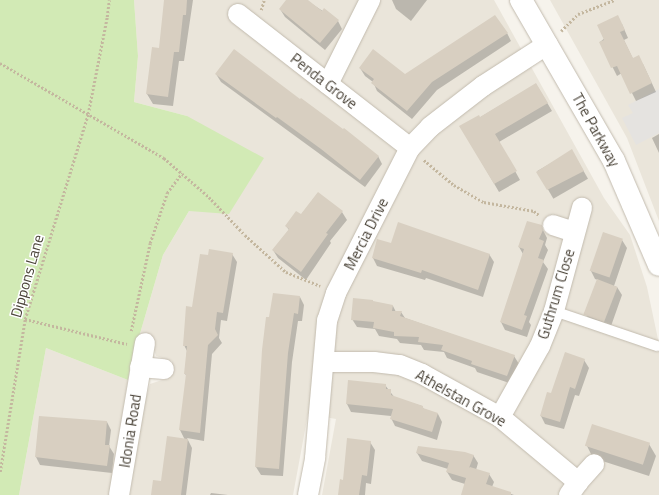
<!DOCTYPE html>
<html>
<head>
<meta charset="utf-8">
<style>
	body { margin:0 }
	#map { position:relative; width:659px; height:495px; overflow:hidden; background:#f6f3ec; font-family:"Titillium Web",sans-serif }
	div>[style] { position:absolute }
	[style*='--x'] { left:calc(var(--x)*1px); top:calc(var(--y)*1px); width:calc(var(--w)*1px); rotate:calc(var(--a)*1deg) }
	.residential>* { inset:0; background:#eae5da }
	.green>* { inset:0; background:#d2eab5 }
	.parking>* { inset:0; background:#e5e3e0 }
	.shadow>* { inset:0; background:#0003; transform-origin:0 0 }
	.building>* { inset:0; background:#d8cfc1; transform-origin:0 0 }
	.path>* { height:2.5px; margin-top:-1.25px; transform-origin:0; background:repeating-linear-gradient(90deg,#c4b79f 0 2px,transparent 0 4px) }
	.roads { filter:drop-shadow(0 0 1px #c2bbae) drop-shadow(0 0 1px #c2bbae) }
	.service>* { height:10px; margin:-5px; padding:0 5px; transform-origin:5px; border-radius:5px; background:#fff }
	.minor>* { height:20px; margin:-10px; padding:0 10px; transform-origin:10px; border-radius:10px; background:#fff }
	.tertiary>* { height:22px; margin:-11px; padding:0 11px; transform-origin:11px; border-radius:11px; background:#fff }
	span { translate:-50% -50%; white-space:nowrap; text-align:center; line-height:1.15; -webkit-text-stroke:3px #fff; paint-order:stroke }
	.street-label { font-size:15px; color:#4b4439 }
</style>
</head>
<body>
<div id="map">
	<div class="residential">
		<i style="clip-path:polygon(134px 0,494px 0,604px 198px,630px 235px,647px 287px,659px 344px,659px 495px,322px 495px,336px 419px,308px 414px,293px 495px,130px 495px,140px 420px,150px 384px,168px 378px,172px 361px,156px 356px,151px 340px,139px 337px,163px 255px,189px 211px,187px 116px,134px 102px,138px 56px)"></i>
		<i style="clip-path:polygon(550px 0,659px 0,659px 221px,627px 138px)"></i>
		<i style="clip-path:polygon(46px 348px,128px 380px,109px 495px,19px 495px)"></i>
	</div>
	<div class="green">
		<i style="clip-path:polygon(0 0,134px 0,138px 56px,134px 102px,187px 116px,264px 158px,229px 214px,189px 211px,163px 255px,139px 337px,136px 338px,128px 380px,46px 348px,19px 495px,0 495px)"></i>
	</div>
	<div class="parking">
		<i style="clip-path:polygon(659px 89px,659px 133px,636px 145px,622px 118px,633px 113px,628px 105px)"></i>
	</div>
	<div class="shadow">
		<i style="clip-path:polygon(165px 0,193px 0,184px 61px,179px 61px,173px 106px,153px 104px,147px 94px,153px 48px,160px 49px)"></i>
		<i style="clip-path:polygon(288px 0,306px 0,338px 21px,342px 29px,325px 50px,285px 17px,280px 9px)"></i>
		<i style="clip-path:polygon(392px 0,427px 0,411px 21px,396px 9px)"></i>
		<i style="clip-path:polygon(622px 24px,628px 38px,624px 40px,633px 59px,643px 64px,656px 92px,636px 101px,622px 73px,617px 76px,600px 42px)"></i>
		<i style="clip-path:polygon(507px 33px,511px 41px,437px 90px,412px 119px,377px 91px,373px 82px,365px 76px,360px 68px,405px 76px)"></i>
		<i style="clip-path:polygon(216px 74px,378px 156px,382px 164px,365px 187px,221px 82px)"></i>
		<i style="clip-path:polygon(536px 84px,552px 111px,499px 142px,520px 180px,499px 192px,461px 127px,479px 118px)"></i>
		<i style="clip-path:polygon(659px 134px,659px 153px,652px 138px)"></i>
		<i style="left:572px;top:151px;width:32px;height:40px;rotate:60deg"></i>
		<i style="clip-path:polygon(318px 193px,342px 212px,347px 220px,330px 241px,331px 243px,306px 280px,278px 258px,273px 250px,289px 230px,286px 226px,301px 215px)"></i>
		<i style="clip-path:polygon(541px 226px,547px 238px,545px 245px,548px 250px,543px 262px,548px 269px,529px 322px,531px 325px,527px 337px,505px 330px,501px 322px,523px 254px,519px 247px)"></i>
		<i style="clip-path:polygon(622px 240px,627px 248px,614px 286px,617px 287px,622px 295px,610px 329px,590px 322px,586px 314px,598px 280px,595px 279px,591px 271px)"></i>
		<i style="clip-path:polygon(392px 244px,489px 254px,494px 262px,483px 297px,426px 278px,425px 280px,377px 266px,373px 258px)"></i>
		<i style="clip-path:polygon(232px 254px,237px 262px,227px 321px,221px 320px,219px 338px,222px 343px,212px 354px,204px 441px,187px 438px,192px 448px,186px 495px,152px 495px,162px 482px,185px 440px,180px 430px,187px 376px,185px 374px,187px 351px,184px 345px,193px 308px)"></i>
		<i style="clip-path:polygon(300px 297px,304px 305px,302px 321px,298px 321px,292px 362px,283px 476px,261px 475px,256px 467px,270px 318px)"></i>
		<i style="clip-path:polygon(373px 302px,393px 306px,396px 312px,401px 312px,405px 318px,514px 356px,519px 364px,512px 384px,477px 372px,475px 368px,447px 358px,444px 352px,424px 350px,421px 345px,400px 343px,397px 339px,379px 336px,375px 329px,357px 327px,352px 319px)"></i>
		<i style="clip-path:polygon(584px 360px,589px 368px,579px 396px,575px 395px,564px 429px,545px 424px,541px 416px,552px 394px)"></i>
		<i style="clip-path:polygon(385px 385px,395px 398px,422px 406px,424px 409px,438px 414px,442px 422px,437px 440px,395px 426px,391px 418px,391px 416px,351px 412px,347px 404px)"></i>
		<i style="clip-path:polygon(40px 417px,107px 422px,111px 430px,109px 446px,114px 454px,112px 473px,40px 465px,36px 457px)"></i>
		<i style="clip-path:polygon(370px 442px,375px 450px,371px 484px,366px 483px,365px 495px,339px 495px,343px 481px)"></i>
		<i style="clip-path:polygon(649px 444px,656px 456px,649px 476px,593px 458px,587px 446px)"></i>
		<i style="clip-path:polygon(417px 453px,473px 455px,478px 463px,476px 470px,489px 474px,494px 482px,492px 487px,514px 495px,462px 495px,465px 484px,452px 480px,447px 472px,448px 469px,422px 461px)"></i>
		<i style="clip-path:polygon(211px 493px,228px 495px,210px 495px)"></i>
	</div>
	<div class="building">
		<i style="clip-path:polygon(164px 0,187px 0,186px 15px,183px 15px,179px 52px,174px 52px,168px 97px,146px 94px,152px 47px,159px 48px)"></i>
		<i style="clip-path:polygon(286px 0,308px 0,322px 11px,324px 8px,339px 20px,320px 43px,279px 9px)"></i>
		<i style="clip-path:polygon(495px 15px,508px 33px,432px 82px,407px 111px,371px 83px,374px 79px,359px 68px,373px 49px,405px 74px)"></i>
		<i style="clip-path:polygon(618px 15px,625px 30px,620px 32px,633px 58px,639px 55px,652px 83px,630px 94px,617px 66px,611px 68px,599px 42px,604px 40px,597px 25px)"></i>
		<i style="clip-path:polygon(234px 49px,300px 99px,301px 98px,343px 129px,344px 128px,379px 156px,360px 180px,321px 149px,277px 117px,276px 118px,215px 74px)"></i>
		<i style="clip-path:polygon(536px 83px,548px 103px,495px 134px,517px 171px,494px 184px,459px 126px,479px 115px,480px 117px)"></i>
		<i style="clip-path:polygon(572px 149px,584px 171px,547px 190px,536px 172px)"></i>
		<i style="clip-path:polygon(318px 192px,343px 211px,326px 233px,328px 234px,301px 272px,272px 250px,289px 229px,285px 226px,296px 211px,301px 214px)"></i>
		<i style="clip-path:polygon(527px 221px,542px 225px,543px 230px,539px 239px,544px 241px,538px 258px,544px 260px,524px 315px,527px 316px,522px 330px,500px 322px,524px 249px,518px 247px)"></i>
		<i style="clip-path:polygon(398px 222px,490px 254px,478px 290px,422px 270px,421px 273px,372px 258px,377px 239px,391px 243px)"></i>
		<i style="left:603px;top:232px;width:21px;height:41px;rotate:19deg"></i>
		<i style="clip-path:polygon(209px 249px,233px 253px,223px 313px,217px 312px,215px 329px,218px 335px,208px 345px,200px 433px,179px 430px,186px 374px,184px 374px,187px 346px,183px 346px,186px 306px,192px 307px,200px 254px,208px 255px)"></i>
		<i style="left:597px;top:279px;width:22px;height:38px;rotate:21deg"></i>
		<i style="clip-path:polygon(273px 293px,300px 296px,298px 314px,294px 313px,288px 353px,279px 469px,255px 467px,262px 350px,266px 317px,269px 317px)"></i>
		<i style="clip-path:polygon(353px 298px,373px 300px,373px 301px,393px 305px,392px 311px,402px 311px,400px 316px,515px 355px,507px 376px,471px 364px,472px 361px,441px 350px,443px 345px,418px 342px,419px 337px,394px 336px,394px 332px,373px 328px,374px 322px,351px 320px)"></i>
		<i style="clip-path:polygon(565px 352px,585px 359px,575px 389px,570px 387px,560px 422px,540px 416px,547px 392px,551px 393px)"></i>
		<i style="clip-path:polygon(348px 380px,386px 384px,386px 389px,391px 389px,391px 395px,423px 406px,423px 408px,438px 413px,432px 432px,390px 419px,393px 409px,346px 404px)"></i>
		<i style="clip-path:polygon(39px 416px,107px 421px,105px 445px,110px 445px,107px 466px,35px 457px)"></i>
		<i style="left:592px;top:424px;width:61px;height:23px;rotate:18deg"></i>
		<i style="clip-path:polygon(167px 436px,188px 439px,181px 495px,151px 495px,153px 480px,161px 481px)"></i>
		<i style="clip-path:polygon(347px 438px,371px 441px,367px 476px,362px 475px,359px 495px,338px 495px,340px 479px,343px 480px)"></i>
		<i style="clip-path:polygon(418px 446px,465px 452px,474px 455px,469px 468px,470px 467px,490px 473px,486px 484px,511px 492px,511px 495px,461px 495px,466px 478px,446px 472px,449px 463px,416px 453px)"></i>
	</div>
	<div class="path">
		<i style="--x:261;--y:10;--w:10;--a:-73"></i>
		<i style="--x:561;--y:31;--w:24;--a:-45"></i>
		<i style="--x:578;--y:14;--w:40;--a:-21"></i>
		<i style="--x:0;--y:63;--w:190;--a:30.1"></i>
		<i style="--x:164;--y:158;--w:60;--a:40.9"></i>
		<i style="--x:209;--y:197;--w:52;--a:46.5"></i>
		<i style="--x:245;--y:235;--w:55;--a:42.1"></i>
		<i style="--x:286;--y:272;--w:37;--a:22"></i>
		<i style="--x:424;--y:160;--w:39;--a:40"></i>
		<i style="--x:454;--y:185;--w:34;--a:30"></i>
		<i style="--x:484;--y:202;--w:51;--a:10.2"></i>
		<i style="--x:534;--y:211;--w:6;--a:39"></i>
		<i style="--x:25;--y:319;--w:105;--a:13.8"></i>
		<i style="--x:131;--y:331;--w:90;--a:-77.8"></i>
		<i style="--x:150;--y:243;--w:53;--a:-71.2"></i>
		<i style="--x:167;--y:193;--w:25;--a:-53"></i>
		<i style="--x:0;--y:472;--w:155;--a:-80.7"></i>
		<i style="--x:25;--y:319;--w:214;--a:-72.9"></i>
		<i style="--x:88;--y:114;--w:99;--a:-78.9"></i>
		<i style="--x:107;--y:17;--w:17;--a:-83"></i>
	</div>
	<div class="roads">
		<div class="service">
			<i style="--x:554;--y:311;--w:109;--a:18.8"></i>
		</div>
		<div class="minor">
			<i style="--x:238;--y:14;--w:218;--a:37.9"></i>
			<i style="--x:328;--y:84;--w:94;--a:-63.4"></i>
			<i style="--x:553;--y:225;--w:22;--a:18"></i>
			<i style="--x:325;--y:362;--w:49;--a:0"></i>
			<i style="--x:374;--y:362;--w:26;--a:7"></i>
			<i style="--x:400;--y:365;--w:24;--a:22"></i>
			<i style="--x:422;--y:374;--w:89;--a:28.9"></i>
			<i style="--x:500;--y:417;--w:102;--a:39.8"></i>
			<i style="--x:140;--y:367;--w:24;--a:5"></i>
			<i style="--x:500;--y:417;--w:81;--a:-60.6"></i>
			<i style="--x:540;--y:346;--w:38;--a:-68"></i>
			<i style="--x:554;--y:311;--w:107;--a:-74.8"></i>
			<i style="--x:119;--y:495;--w:154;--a:-80.3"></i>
			<i style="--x:308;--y:495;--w:38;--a:-79"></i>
			<i style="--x:315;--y:458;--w:138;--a:-85"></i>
			<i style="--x:327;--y:321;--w:29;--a:-72"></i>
			<i style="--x:336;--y:293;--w:163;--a:-63"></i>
			<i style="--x:410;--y:148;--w:29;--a:-46"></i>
			<i style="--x:430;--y:127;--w:67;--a:-37.7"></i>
			<i style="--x:483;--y:86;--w:77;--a:-32.9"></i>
			<i style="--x:569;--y:495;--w:16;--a:-55"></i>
			<i style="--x:578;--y:482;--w:24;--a:-48"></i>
		</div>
		<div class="tertiary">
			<i style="--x:521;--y:0;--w:186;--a:60"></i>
			<i style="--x:614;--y:161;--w:113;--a:66.6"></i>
		</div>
	</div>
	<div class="street-label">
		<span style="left:324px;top:81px;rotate:38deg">Penda Grove</span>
		<span style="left:596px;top:130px;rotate:61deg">The Parkway</span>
		<span style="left:366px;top:234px;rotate:-63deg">Mercia Drive</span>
		<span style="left:27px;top:276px;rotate:-74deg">Dippons Lane</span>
		<span style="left:556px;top:294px;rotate:-73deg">Guthrum Close</span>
		<span style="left:461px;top:398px;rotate:29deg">Athelstan Grove</span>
		<span style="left:130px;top:431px;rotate:-81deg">Idonia Road</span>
	</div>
</div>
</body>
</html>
